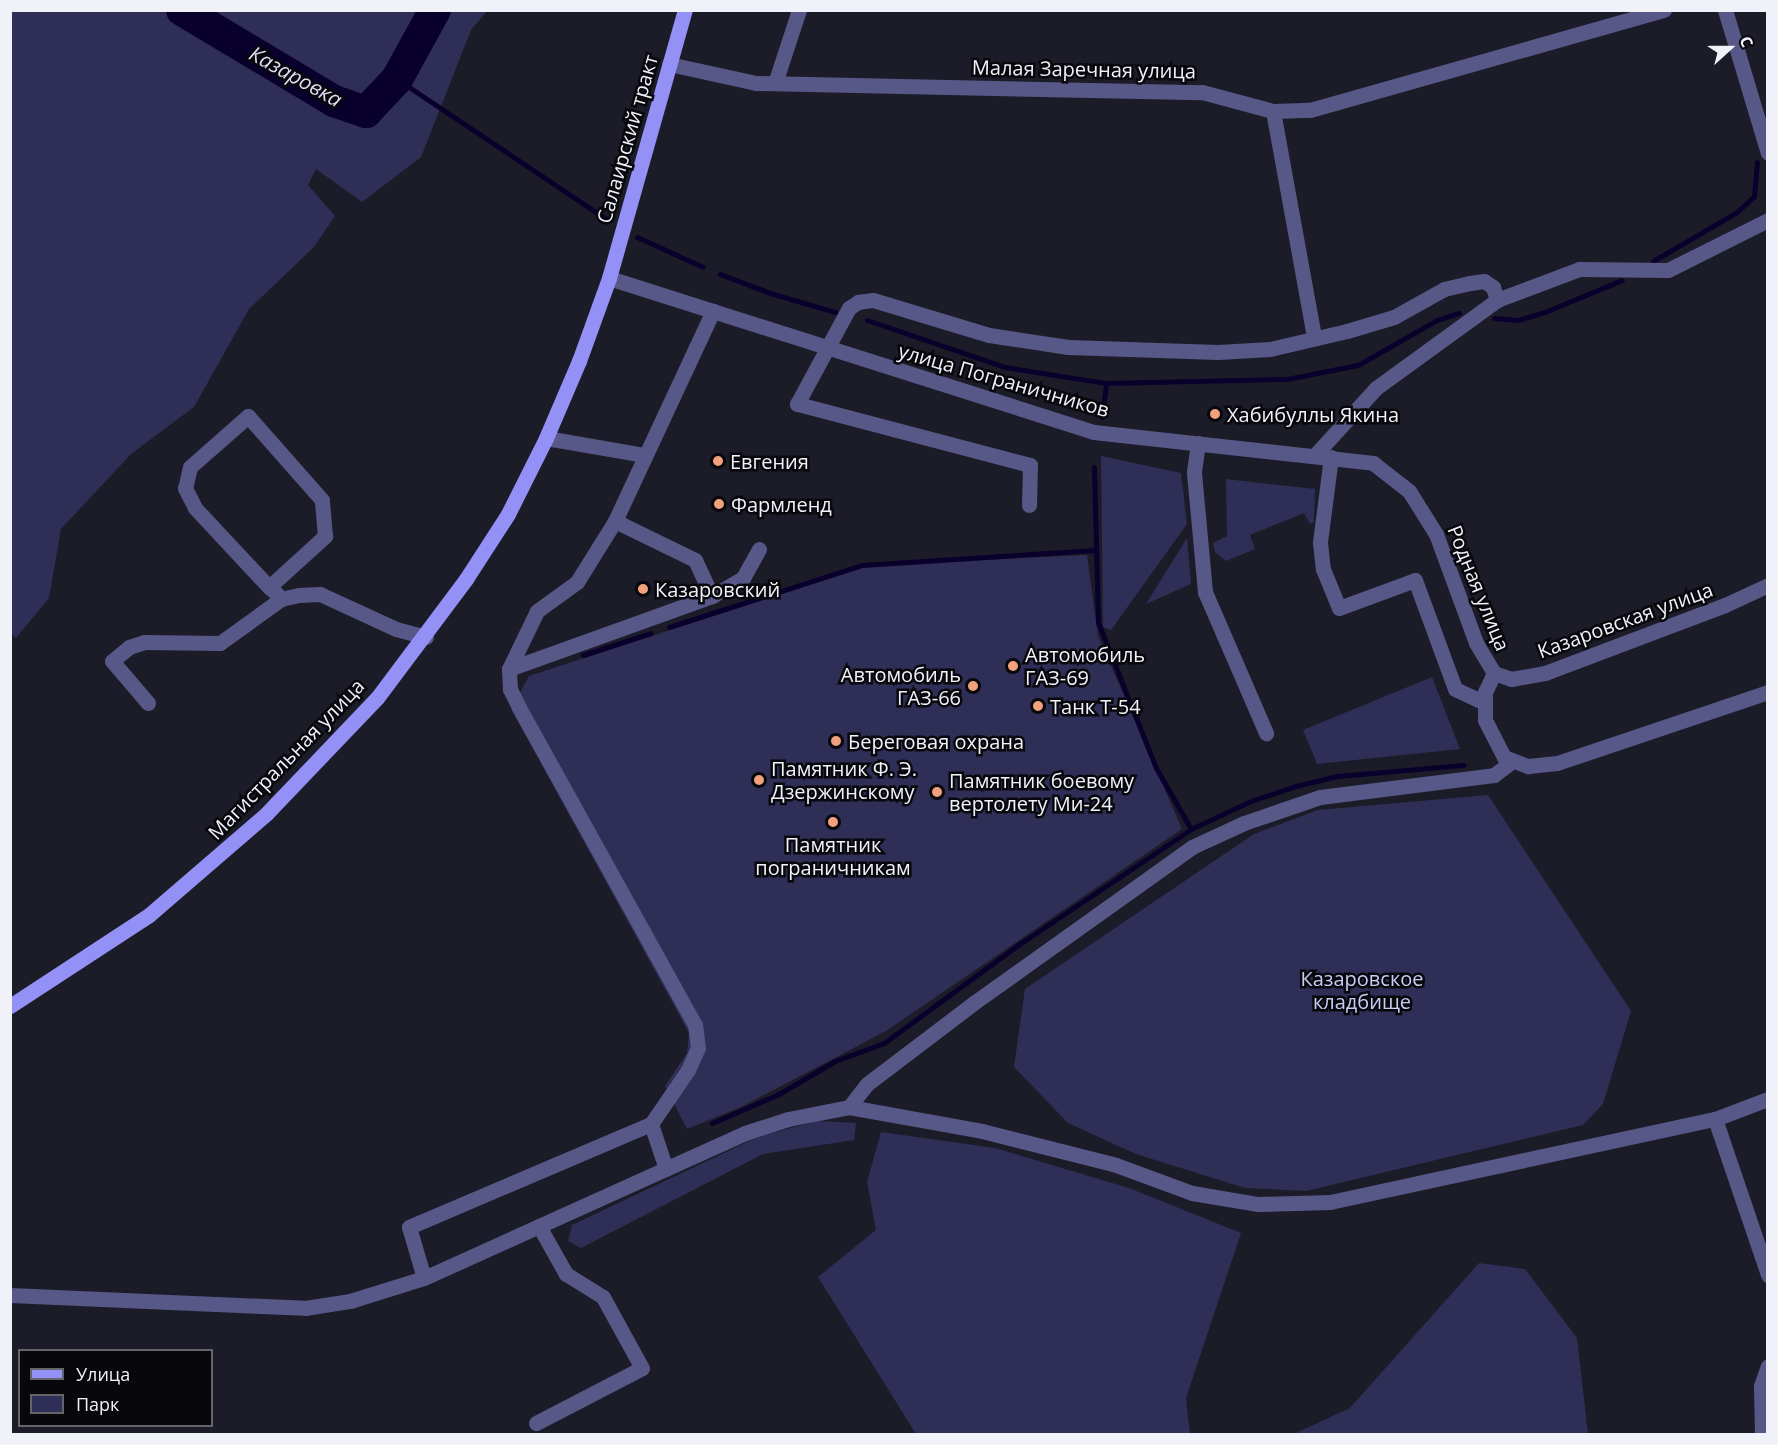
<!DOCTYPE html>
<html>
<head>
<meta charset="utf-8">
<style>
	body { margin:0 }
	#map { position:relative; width:1778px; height:1445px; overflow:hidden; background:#1c1c28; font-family:"Open Sans",sans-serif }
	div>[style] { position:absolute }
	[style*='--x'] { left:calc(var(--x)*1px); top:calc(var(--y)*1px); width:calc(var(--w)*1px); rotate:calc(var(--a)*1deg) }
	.green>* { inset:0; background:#2f2e56 }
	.stream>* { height:5px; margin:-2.5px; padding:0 2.5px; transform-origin:2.5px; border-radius:2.5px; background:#09002c }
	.river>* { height:32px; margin:-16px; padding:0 16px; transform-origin:16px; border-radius:16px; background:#09002c }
	.minor>* { height:15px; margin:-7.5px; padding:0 7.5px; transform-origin:7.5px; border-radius:7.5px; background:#575888 }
	.major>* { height:15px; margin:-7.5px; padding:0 7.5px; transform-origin:7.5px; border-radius:7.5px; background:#9391f6 }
	.dots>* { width:16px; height:16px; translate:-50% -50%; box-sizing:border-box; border:3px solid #07070c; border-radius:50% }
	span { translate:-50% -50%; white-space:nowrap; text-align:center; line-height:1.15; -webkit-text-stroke:5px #07070c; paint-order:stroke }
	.street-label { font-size:20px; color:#f0f1f9 }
	.poi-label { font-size:20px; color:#f0f1f9 }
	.left { translate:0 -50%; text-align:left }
	.right { translate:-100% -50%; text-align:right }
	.park-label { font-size:20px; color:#c9cbf4 }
	.water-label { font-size:21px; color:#dbdcf1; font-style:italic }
	.frame { position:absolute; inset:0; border:12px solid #f0f1f9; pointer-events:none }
	.legend { position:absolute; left:18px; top:1349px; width:195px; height:78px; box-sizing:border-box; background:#07070c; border:2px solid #64656b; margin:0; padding:8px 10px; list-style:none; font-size:18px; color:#f0f1f9 }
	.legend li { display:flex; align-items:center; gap:12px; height:30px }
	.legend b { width:30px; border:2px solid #64656b }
	.north { position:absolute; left:1700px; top:18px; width:60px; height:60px; -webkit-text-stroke:4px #07070c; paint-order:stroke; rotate:69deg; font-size:16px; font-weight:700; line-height:24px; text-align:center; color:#f0f1f9 }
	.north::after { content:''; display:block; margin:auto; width:21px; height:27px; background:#f0f1f9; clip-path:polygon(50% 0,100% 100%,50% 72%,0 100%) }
</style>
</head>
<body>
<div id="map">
	<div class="green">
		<i style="clip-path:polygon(11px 10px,487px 11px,471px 30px,421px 157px,362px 202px,316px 169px,308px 185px,335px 216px,313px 248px,249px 309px,194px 407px,131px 454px,61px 529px,49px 598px,16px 638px,10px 633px)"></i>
		<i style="clip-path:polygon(1101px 456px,1181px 473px,1187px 524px,1111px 630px,1103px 627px)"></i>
		<i style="clip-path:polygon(1226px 479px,1315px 489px,1314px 522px,1310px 524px,1304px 513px,1250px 535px,1255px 549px,1226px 561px,1215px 552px,1213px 543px,1227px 536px)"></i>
		<i style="clip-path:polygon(1187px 538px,1191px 584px,1146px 604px)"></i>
		<i style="clip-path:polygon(1087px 555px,1098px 636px,1182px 829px,886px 1031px,741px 1107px,687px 1129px,665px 1086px,687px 1053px,689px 1033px,511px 709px,529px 676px,870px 565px)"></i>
		<i style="clip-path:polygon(1432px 677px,1460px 749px,1317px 764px,1303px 730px)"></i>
		<i style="clip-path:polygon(1488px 795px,1631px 1011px,1603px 1104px,1583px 1125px,1306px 1191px,1245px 1188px,1136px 1154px,1068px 1123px,1014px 1067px,1025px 989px,1254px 834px,1318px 810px)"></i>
		<i style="clip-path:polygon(818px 1121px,856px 1123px,854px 1140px,763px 1154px,581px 1248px,568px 1241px,572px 1225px,760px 1136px)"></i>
		<i style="clip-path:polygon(881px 1132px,995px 1148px,1129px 1188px,1241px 1233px,1186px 1398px,1190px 1434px,916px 1434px,818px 1277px,876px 1230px,867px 1182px)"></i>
		<i style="clip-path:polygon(1479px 1263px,1525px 1269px,1577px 1338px,1588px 1434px,1294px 1434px,1350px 1408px)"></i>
	</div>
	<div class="stream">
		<i style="--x:397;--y:79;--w:255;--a:33.8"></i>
		<i style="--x:637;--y:237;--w:72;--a:24.4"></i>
		<i style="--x:1653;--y:261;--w:97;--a:-30.3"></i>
		<i style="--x:1737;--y:212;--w:23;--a:-43"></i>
		<i style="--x:1754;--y:196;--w:34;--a:-85"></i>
		<i style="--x:720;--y:274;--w:53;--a:20.8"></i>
		<i style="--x:770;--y:293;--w:68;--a:16.3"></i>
		<i style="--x:1494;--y:318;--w:24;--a:5"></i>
		<i style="--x:1518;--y:320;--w:28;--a:-17"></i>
		<i style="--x:1545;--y:312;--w:83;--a:-22.6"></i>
		<i style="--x:867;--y:320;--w:146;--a:18.8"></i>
		<i style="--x:1005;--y:367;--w:102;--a:9"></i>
		<i style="--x:1106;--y:383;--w:181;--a:-1.3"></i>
		<i style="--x:1287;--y:379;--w:72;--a:-11.2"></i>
		<i style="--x:1358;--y:365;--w:91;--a:-29.7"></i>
		<i style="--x:1437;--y:320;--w:23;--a:-18"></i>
		<i style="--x:1102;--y:417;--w:34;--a:-83"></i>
		<i style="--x:669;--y:627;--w:203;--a:-17.8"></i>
		<i style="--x:862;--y:565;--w:234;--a:-3.7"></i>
		<i style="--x:583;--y:655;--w:71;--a:-17.9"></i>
		<i style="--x:1191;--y:829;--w:66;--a:-25"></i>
		<i style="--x:1251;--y:801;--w:47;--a:-18.4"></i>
		<i style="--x:1296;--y:786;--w:42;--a:-13.7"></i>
		<i style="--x:1337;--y:776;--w:127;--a:-5"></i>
		<i style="--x:712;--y:1123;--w:73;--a:-23.4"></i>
		<i style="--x:779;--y:1094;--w:65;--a:-30.5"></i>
		<i style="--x:835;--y:1061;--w:52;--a:-20.2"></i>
		<i style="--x:884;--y:1043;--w:166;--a:-36.2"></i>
		<i style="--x:1018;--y:945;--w:208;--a:-33.8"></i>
		<i style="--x:1191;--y:829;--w:70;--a:-119.8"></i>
		<i style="--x:1156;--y:768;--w:157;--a:-111.7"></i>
		<i style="--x:1098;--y:622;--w:155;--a:-91.5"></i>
	</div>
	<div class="river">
		<i style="--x:182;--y:10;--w:177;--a:30.9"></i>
		<i style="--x:334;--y:101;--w:34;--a:19"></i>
		<i style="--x:366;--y:112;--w:45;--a:-46.8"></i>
		<i style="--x:397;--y:79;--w:79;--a:-61.2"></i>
	</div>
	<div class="minor">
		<i style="--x:1725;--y:10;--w:149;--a:73.3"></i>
		<i style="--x:669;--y:64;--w:89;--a:12.3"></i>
		<i style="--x:756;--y:83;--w:446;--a:1.2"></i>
		<i style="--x:1202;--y:92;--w:73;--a:15"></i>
		<i style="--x:1273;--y:111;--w:37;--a:-2"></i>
		<i style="--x:1310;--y:110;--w:368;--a:-15.8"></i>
		<i style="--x:775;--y:83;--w:77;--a:-71.8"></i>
		<i style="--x:1273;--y:111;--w:230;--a:79.7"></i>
		<i style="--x:609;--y:278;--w:509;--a:17.62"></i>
		<i style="--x:1094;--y:432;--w:281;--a:6.3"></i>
		<i style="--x:1373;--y:463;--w:46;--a:37.9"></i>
		<i style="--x:1409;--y:491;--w:51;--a:57.9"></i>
		<i style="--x:1436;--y:534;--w:116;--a:69.8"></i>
		<i style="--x:1476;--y:643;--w:35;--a:59"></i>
		<i style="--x:546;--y:438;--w:99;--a:9.8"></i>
		<i style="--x:1198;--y:443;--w:30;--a:98"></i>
		<i style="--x:1194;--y:473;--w:120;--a:84.7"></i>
		<i style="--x:1205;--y:592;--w:154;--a:66.6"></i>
		<i style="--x:1315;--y:455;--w:91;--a:-47.7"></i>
		<i style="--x:1376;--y:388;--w:150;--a:-36"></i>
		<i style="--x:1497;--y:300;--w:88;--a:-20.7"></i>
		<i style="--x:1579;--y:269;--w:89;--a:0.6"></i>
		<i style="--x:1668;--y:270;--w:112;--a:-26.6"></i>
		<i style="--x:1331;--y:457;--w:86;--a:97.4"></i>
		<i style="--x:1320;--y:542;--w:27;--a:84"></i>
		<i style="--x:1323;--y:569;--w:42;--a:67.7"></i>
		<i style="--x:1339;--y:608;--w:81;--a:-20.2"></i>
		<i style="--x:1415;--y:580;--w:116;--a:69.8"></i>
		<i style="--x:1455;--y:689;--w:31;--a:25"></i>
		<i style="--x:1029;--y:505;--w:40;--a:-88.6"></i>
		<i style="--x:1030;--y:465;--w:241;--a:-165.3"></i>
		<i style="--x:797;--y:404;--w:109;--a:-61.6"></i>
		<i style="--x:849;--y:308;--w:11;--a:-34"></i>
		<i style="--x:858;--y:302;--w:15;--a:-8"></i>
		<i style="--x:873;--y:300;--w:121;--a:16.8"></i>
		<i style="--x:989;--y:335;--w:80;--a:8.6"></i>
		<i style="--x:1068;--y:347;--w:150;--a:1.9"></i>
		<i style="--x:1218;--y:352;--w:52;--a:-3.3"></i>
		<i style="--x:1270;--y:349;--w:79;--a:-13.2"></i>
		<i style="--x:1347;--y:331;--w:49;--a:-16.6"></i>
		<i style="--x:1394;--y:317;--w:57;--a:-29.2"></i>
		<i style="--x:1444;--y:289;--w:27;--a:-13"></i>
		<i style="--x:1470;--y:283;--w:14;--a:-8"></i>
		<i style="--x:1484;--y:281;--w:11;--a:34"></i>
		<i style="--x:1493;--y:287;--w:14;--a:73"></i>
		<i style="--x:615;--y:521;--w:89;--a:26"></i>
		<i style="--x:695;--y:560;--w:40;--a:65"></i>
		<i style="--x:269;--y:587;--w:76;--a:-42.3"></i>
		<i style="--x:325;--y:536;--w:36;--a:-95"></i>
		<i style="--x:322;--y:500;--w:112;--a:-131.4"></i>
		<i style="--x:248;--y:416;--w:77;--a:138.7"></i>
		<i style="--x:190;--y:467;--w:22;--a:103"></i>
		<i style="--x:185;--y:488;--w:22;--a:63"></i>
		<i style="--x:195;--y:508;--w:108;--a:46.9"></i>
		<i style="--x:269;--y:587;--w:9;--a:41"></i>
		<i style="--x:276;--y:593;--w:8;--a:50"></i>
		<i style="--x:509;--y:669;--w:216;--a:-19.8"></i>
		<i style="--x:712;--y:596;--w:36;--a:-30"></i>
		<i style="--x:743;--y:578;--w:33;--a:-61"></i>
		<i style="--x:1494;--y:673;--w:21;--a:115"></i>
		<i style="--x:1485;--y:692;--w:28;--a:90"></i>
		<i style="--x:1485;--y:720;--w:42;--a:62.8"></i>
		<i style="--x:1504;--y:757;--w:26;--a:21"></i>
		<i style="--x:1528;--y:766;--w:29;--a:-6"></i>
		<i style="--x:1557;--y:763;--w:223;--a:-18.6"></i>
		<i style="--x:1494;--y:673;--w:18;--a:19"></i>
		<i style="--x:1511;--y:679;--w:35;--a:-10"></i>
		<i style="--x:1545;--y:673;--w:192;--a:-20.7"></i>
		<i style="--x:1725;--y:605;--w:47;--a:-24.9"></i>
		<i style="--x:148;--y:703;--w:55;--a:-130.6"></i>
		<i style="--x:112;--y:661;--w:22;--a:-39"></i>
		<i style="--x:129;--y:647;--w:16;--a:-18"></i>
		<i style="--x:144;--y:642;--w:76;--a:0.8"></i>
		<i style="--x:220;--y:643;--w:75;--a:-35.8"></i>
		<i style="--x:281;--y:599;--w:18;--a:-13"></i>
		<i style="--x:299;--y:595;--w:21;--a:-3"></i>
		<i style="--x:320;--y:594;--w:84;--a:24.7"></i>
		<i style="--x:396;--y:629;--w:31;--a:15"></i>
		<i style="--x:849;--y:1107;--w:29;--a:-52"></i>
		<i style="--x:867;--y:1084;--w:136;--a:-37.2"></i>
		<i style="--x:975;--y:1002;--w:267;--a:-35.5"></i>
		<i style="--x:1192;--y:847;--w:57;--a:-24.8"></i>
		<i style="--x:1244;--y:823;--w:80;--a:-18.9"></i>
		<i style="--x:1320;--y:797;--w:175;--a:-7.2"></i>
		<i style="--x:1494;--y:775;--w:21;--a:-37"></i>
		<i style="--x:1715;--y:1119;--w:165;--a:71.2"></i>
		<i style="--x:666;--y:1169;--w:47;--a:-108.4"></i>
		<i style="--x:651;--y:1124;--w:65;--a:-55.6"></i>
		<i style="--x:688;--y:1070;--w:24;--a:-66"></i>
		<i style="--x:698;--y:1048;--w:23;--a:-97"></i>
		<i style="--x:695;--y:1025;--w:363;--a:-119"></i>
		<i style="--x:519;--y:707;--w:20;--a:-117"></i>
		<i style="--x:510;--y:689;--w:20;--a:-93"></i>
		<i style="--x:509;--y:669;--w:64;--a:-64.2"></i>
		<i style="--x:537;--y:611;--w:49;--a:-35.9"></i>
		<i style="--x:577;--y:582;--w:72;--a:-58.1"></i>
		<i style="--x:615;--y:521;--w:232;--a:-65"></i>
		<i style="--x:424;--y:1278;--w:53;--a:-106.4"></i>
		<i style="--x:409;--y:1227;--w:263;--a:-23.1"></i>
		<i style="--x:10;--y:1295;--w:295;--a:2.5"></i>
		<i style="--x:305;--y:1308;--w:46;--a:-8.8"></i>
		<i style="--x:350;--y:1301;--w:77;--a:-17.3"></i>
		<i style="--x:424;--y:1278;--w:352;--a:-24.3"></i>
		<i style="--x:745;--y:1133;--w:45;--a:-18"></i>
		<i style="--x:788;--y:1119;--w:62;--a:-11.1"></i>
		<i style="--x:849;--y:1107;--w:135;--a:10.2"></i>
		<i style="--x:982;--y:1131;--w:138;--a:14.2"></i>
		<i style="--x:1116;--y:1165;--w:81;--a:20.2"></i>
		<i style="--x:1192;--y:1193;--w:67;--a:9.5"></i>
		<i style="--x:1258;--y:1204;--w:72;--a:-1.6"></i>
		<i style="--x:1330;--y:1202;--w:394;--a:-12.2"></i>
		<i style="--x:1715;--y:1119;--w:57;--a:-20.7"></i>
		<i style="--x:536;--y:1423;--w:119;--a:-27.4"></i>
		<i style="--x:642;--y:1368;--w:81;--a:-118.8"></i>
		<i style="--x:603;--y:1297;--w:44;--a:-148.1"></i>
		<i style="--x:566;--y:1274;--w:55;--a:-119.4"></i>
		<i style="--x:1762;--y:1434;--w:48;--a:-91.2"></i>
		<i style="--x:1761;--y:1386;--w:21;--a:-71"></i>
	</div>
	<div class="major">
		<i style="--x:10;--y:1006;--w:166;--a:-33.2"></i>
		<i style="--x:149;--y:915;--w:156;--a:-40.8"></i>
		<i style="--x:267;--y:813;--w:159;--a:-46.3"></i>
		<i style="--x:377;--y:698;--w:149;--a:-53.2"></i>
		<i style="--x:466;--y:579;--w:77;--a:-57.1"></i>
		<i style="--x:508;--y:514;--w:85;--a:-63.4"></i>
		<i style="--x:546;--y:438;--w:84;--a:-66.8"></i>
		<i style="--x:579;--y:361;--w:88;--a:-70.1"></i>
		<i style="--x:609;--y:278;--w:279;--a:-74.2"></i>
	</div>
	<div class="dots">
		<i style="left:1215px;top:414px;background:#f2a17e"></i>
		<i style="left:718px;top:461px;background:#f2a17e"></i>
		<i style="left:719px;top:504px;background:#f2a17e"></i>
		<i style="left:643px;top:589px;background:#f2a17e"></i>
		<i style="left:1013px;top:666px;background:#f2a17e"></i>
		<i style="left:973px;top:686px;background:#f2a17e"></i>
		<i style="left:1038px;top:706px;background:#f2a17e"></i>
		<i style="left:836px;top:741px;background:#f2a17e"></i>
		<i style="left:759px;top:780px;background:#f2a17e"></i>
		<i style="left:937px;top:792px;background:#f2a17e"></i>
		<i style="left:833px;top:822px;background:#f2a17e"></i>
	</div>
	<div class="street-label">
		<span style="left:1084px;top:69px;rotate:1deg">Малая Заречная улица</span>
		<span style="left:627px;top:139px;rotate:-74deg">Салаирский тракт</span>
		<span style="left:1004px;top:380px;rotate:16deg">улица Пограничников</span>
		<span style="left:1479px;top:588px;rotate:68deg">Родная улица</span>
		<span style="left:1625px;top:620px;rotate:-20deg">Казаровская улица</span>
		<span style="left:286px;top:759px;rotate:-46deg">Магистральная улица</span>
	</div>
	<div class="poi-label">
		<span class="left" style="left:1227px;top:414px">Хабибуллы Якина</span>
		<span class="left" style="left:730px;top:461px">Евгения</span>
		<span class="left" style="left:731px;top:504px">Фармленд</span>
		<span class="left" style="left:655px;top:589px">Казаровский</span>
		<span class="left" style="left:1025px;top:666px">Автомобиль<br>ГАЗ-69</span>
		<span class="right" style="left:961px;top:686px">Автомобиль<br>ГАЗ-66</span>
		<span class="left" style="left:1050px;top:706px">Танк Т-54</span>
		<span class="left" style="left:848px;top:741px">Береговая охрана</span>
		<span class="left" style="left:771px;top:780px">Памятник Ф. Э.<br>Дзержинскому</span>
		<span class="left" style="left:949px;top:792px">Памятник боевому<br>вертолету Ми-24</span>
		<span style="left:833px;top:856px">Памятник<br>пограничникам</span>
	</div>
	<div class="park-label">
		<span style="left:1362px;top:990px">Казаровское<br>кладбище</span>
	</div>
	<div class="water-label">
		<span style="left:296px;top:76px;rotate:29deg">Казаровка</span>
	</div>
	<div class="frame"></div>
	<ul class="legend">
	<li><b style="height:8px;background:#9391f6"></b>Улица</li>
	<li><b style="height:16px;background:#2f2e56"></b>Парк</li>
	</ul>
	<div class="north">С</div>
</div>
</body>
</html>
